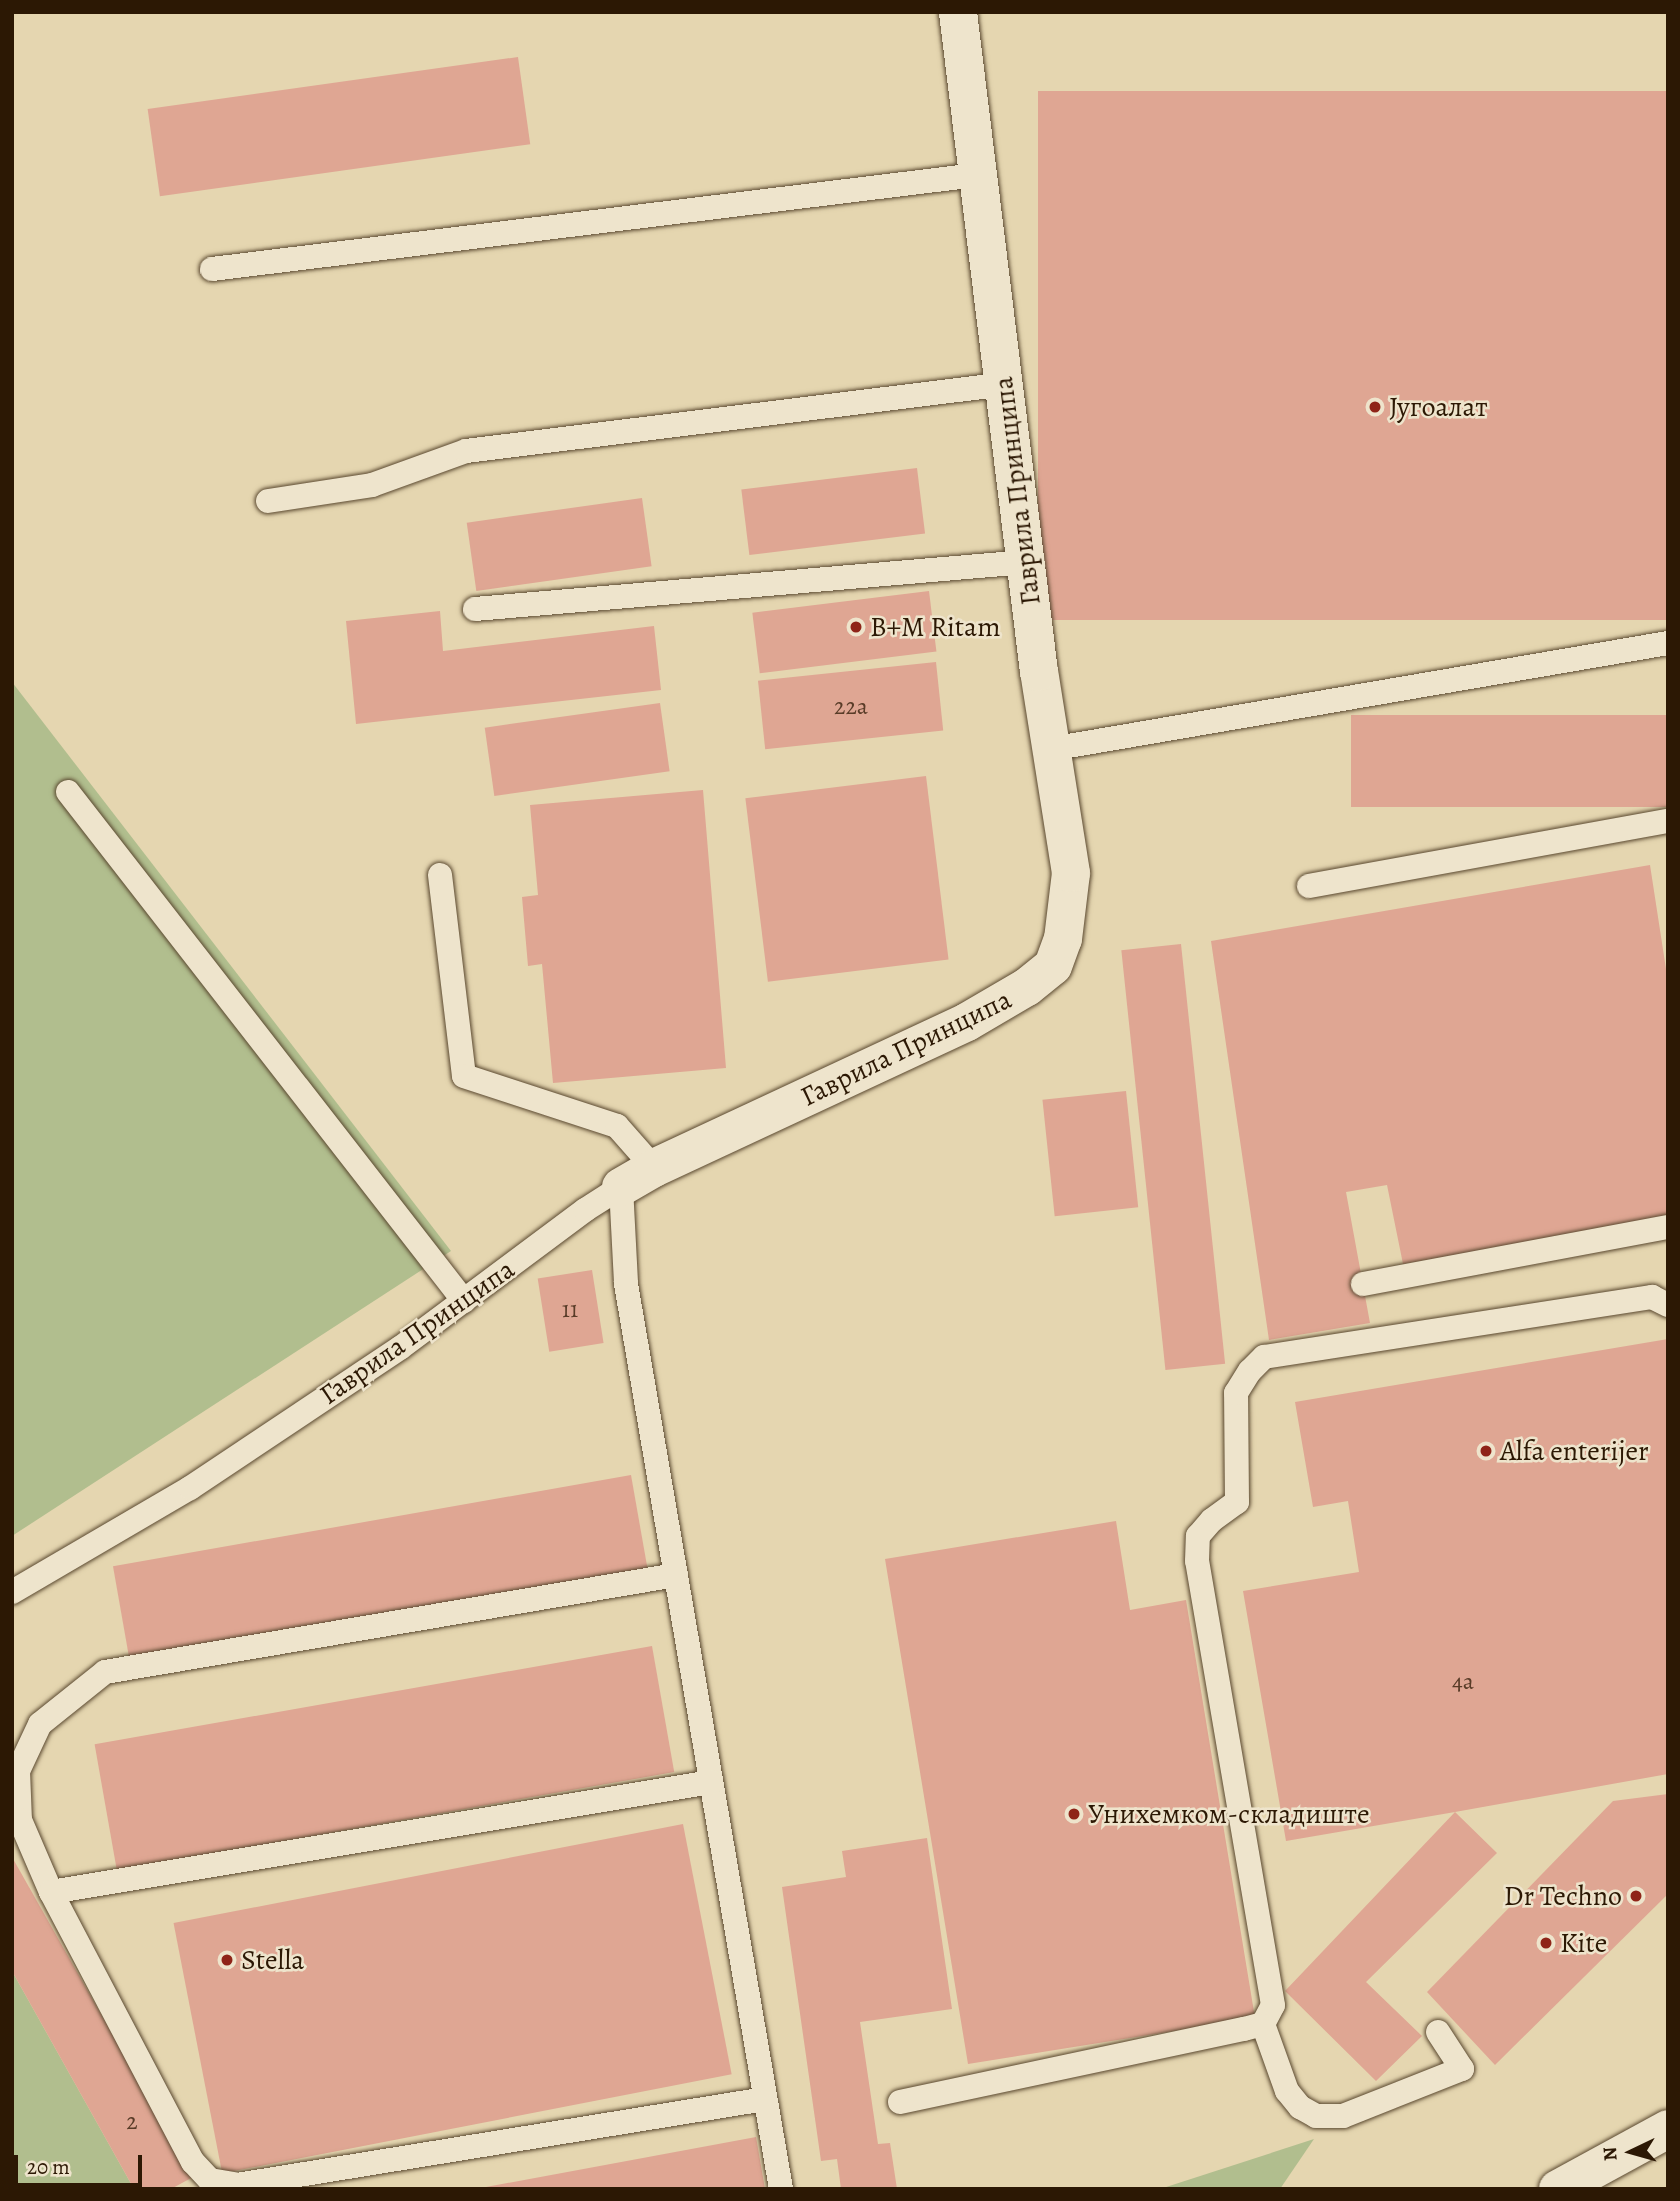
<!DOCTYPE html>
<html>
<head>
<meta charset="utf-8">
<style>
	body { margin:0 }
	#map { position:relative; width:1680px; height:2201px; overflow:hidden; background:#e5d6b0; font-family:Alegreya,serif }
	div>[style] { position:absolute }
	[style*='--x'] { left:calc(var(--x)*1px); top:calc(var(--y)*1px); width:calc(var(--w)*1px); rotate:calc(var(--a)*1deg) }
	.green>* { inset:0; background:#b1be8e }
	.building>* { inset:0; background:#dfa693; transform-origin:0 0 }
	.roads { filter:drop-shadow(0 0 2px #5a482f) drop-shadow(0 0 2px #5a482f) }
	.lane>* { height:24px; margin:-12px; padding:0 12px; transform-origin:12px; border-radius:12px; background:#eee4cc }
	.street>* { height:38px; margin:-19px; padding:0 19px; transform-origin:19px; border-radius:19px; background:#eee4cc }
	.secondary>* { height:38px; margin:-19px; padding:0 19px; transform-origin:19px; border-radius:19px; background:#eee4cc }
	.dots>* { width:19px; height:19px; translate:-50% -50%; box-sizing:border-box; border:4px solid #eee4cc; border-radius:50% }
	span { translate:-50% -50%; white-space:nowrap; text-align:center; line-height:1.15; -webkit-text-stroke:5px #eee4cc; paint-order:stroke }
	.number-label { font-size:24px; color:#593c28 }
	.number-label span { -webkit-text-stroke-width:0 }
	.poi-label { font-size:28px; color:#2c1804 }
	.left { translate:0 -50%; text-align:left }
	.right { translate:-100% -50%; text-align:right }
	.street-label { font-size:28px; color:#2c1804 }
	.frame { position:absolute; inset:0; border:14px solid #2c1804; pointer-events:none }
	.north { position:absolute; left:1596px; top:2117px; width:70px; height:70px; -webkit-text-stroke:5px #eee4cc; paint-order:stroke; rotate:265deg; font-size:19px; font-weight:700; line-height:28px; text-align:center; color:#2c1804 }
	.north::after { content:''; display:block; margin:auto; width:24px; height:32px; background:#2c1804; clip-path:polygon(50% 0,100% 100%,50% 72%,0 100%) }
	.scale { position:absolute; left:14px; top:2155px; width:128px; height:32px; box-sizing:border-box; border:4px solid #2c1804; border-top:0; padding-left:9px; font-size:21px; line-height:24px; white-space:nowrap; color:#2c1804; -webkit-text-stroke:5px #eee4cc; paint-order:stroke }
</style>
</head>
<body>
<div id="map">
	<div class="green">
		<i style="clip-path:polygon(12px 682px,451px 1251px,12px 1536px)"></i>
		<i style="clip-path:polygon(12px 1971px,134px 2189px,12px 2189px)"></i>
		<i style="clip-path:polygon(1314px 2139px,1280px 2189px,1160px 2189px)"></i>
	</div>
	<div class="building">
		<i style="left:518px;top:57px;width:88px;height:374px;rotate:82deg"></i>
		<i style="left:1668px;top:91px;width:529px;height:630px;rotate:90deg"></i>
		<i style="left:917px;top:468px;width:66px;height:177px;rotate:83deg"></i>
		<i style="left:642px;top:498px;width:69px;height:177px;rotate:82deg"></i>
		<i style="left:929px;top:591px;width:61px;height:178px;rotate:83deg"></i>
		<i style="clip-path:polygon(440px 611px,443px 651px,654px 626px,661px 690px,356px 724px,346px 621px)"></i>
		<i style="left:936px;top:662px;width:69px;height:179px;rotate:84deg"></i>
		<i style="left:660px;top:703px;width:69px;height:177px;rotate:82deg"></i>
		<i style="left:1668px;top:715px;width:92px;height:317px;rotate:90deg"></i>
		<i style="left:926px;top:776px;width:185px;height:182px;rotate:83deg"></i>
		<i style="clip-path:polygon(703px 790px,726px 1068px,553px 1083px,542px 964px,528px 966px,522px 897px,538px 895px,530px 805px)"></i>
		<i style="clip-path:polygon(1650px 865px,1668px 982px,1668px 1218px,1403px 1264px,1387px 1185px,1346px 1192px,1370px 1323px,1269px 1340px,1211px 941px)"></i>
		<i style="left:1181px;top:944px;width:422px;height:60px;rotate:84deg"></i>
		<i style="left:1126px;top:1091px;width:117px;height:84px;rotate:84deg"></i>
		<i style="left:592px;top:1270px;width:74px;height:55px;rotate:81deg"></i>
		<i style="clip-path:polygon(1668px 1339px,1668px 1774px,1455px 1812px,1497px 1853px,1366px 1982px,1422px 2036px,1376px 2081px,1285px 1991px,1455px 1812px,1286px 1841px,1243px 1591px,1359px 1572px,1348px 1501px,1313px 1507px,1295px 1402px)"></i>
		<i style="left:631px;top:1475px;width:97px;height:526px;rotate:80deg"></i>
		<i style="clip-path:polygon(1116px 1521px,1130px 1610px,1186px 1600px,1255px 2018px,968px 2064px,885px 1559px)"></i>
		<i style="left:652px;top:1646px;width:128px;height:566px;rotate:80deg"></i>
		<i style="clip-path:polygon(1668px 1794px,1668px 1894px,1495px 2065px,1427px 1992px,1613px 1801px)"></i>
		<i style="left:683px;top:1824px;width:255px;height:519px;rotate:79deg"></i>
		<i style="clip-path:polygon(927px 1838px,952px 2009px,860px 2022px,878px 2144px,890px 2143px,897px 2189px,841px 2189px,837px 2159px,821px 2161px,782px 1887px,846px 1877px,842px 1851px)"></i>
		<i style="clip-path:polygon(12px 1857px,193px 2177px,171px 2189px,134px 2189px,12px 1971px)"></i>
		<i style="clip-path:polygon(756px 2137px,765px 2189px,487px 2189px,486px 2187px)"></i>
	</div>
	<div class="roads">
		<div class="lane">
			<i style="--x:212;--y:269;--w:770;--a:-7.01"></i>
			<i style="--x:268;--y:501;--w:105;--a:-8.7"></i>
			<i style="--x:372;--y:485;--w:100;--a:-19.9"></i>
			<i style="--x:466;--y:451;--w:544;--a:-7.07"></i>
			<i style="--x:475;--y:609;--w:552;--a:-4.88"></i>
			<i style="--x:1051;--y:749;--w:626;--a:-9.75"></i>
			<i style="--x:68;--y:792;--w:645;--a:52.12"></i>
			<i style="--x:440;--y:875;--w:202;--a:83.2"></i>
			<i style="--x:464;--y:1076;--w:161;--a:18.1"></i>
			<i style="--x:617;--y:1126;--w:56;--a:48.6"></i>
			<i style="--x:1309;--y:886;--w:365;--a:-10.3"></i>
			<i style="--x:1363;--y:1284;--w:310;--a:-10.6"></i>
			<i style="--x:676;--y:1575;--w:579;--a:170.36"></i>
			<i style="--x:105;--y:1672;--w:83;--a:141.3"></i>
			<i style="--x:40;--y:1724;--w:52;--a:115.1"></i>
			<i style="--x:18;--y:1771;--w:49;--a:87.7"></i>
			<i style="--x:20;--y:1820;--w:78;--a:66.7"></i>
			<i style="--x:51;--y:1892;--w:305;--a:62.3"></i>
			<i style="--x:193;--y:2162;--w:25;--a:47"></i>
			<i style="--x:210;--y:2180;--w:27;--a:10"></i>
			<i style="--x:237;--y:2185;--w:535;--a:-9.25"></i>
			<i style="--x:12;--y:1592;--w:206;--a:-30.3"></i>
			<i style="--x:190;--y:1488;--w:252;--a:-33.7"></i>
			<i style="--x:400;--y:1348;--w:231;--a:-36.7"></i>
			<i style="--x:585;--y:1210;--w:43;--a:-32.6"></i>
			<i style="--x:621;--y:1187;--w:97;--a:87"></i>
			<i style="--x:626;--y:1284;--w:918;--a:80.28"></i>
			<i style="--x:51;--y:1892;--w:669;--a:-9.46"></i>
			<i style="--x:1263;--y:2024;--w:71;--a:70.3"></i>
			<i style="--x:1287;--y:2091;--w:21;--a:51"></i>
			<i style="--x:1300;--y:2107;--w:18;--a:29"></i>
			<i style="--x:1316;--y:2116;--w:27;--a:0"></i>
			<i style="--x:1343;--y:2116;--w:128;--a:-21.6"></i>
			<i style="--x:1462;--y:2069;--w:44;--a:-123"></i>
			<i style="--x:900;--y:2102;--w:352;--a:-12"></i>
			<i style="--x:1244;--y:2029;--w:20;--a:-15"></i>
			<i style="--x:1263;--y:2024;--w:21;--a:-62"></i>
			<i style="--x:1273;--y:2005;--w:450;--a:-99.7"></i>
			<i style="--x:1197;--y:1561;--w:25;--a:-88"></i>
			<i style="--x:1198;--y:1536;--w:21;--a:-49"></i>
			<i style="--x:1212;--y:1520;--w:31;--a:-36"></i>
			<i style="--x:1237;--y:1502;--w:109;--a:-90.5"></i>
			<i style="--x:1236;--y:1393;--w:26;--a:-58"></i>
			<i style="--x:1250;--y:1371;--w:20;--a:-45"></i>
			<i style="--x:1264;--y:1357;--w:393;--a:-8.8"></i>
			<i style="--x:1652;--y:1297;--w:18;--a:27"></i>
		</div>
		<div class="street">
			<i style="--x:621;--y:1187;--w:38;--a:-30"></i>
			<i style="--x:654;--y:1168;--w:345;--a:-25"></i>
			<i style="--x:967;--y:1022;--w:69;--a:-30.3"></i>
			<i style="--x:1027;--y:987;--w:33;--a:-39"></i>
			<i style="--x:1053;--y:966;--w:29;--a:-70"></i>
			<i style="--x:1063;--y:939;--w:66;--a:-83.1"></i>
			<i style="--x:1071;--y:873;--w:204;--a:-99"></i>
			<i style="--x:1039;--y:672;--w:665;--a:-97"></i>
		</div>
		<div class="secondary">
			<i style="--x:1558;--y:2189;--w:125;--a:-28.6"></i>
		</div>
	</div>
	<div class="dots">
		<i style="left:1375px;top:407px;background:#8f2418"></i>
		<i style="left:856px;top:627px;background:#8f2418"></i>
		<i style="left:1486px;top:1451px;background:#8f2418"></i>
		<i style="left:1074px;top:1814px;background:#8f2418"></i>
		<i style="left:1636px;top:1896px;background:#8f2418"></i>
		<i style="left:1546px;top:1943px;background:#8f2418"></i>
		<i style="left:227px;top:1960px;background:#8f2418"></i>
	</div>
	<div class="number-label">
		<span style="left:851px;top:707px">22a</span>
		<span style="left:570px;top:1310px">11</span>
		<span style="left:1463px;top:1682px">4a</span>
		<span style="left:132px;top:2122px">2</span>
	</div>
	<div class="poi-label">
		<span class="left" style="left:1389px;top:407px">Југоалат</span>
		<span class="left" style="left:870px;top:627px">B+M Ritam</span>
		<span class="left" style="left:1500px;top:1451px">Alfa enterijer</span>
		<span class="left" style="left:1088px;top:1814px">Унихемком-складиште</span>
		<span class="right" style="left:1622px;top:1896px">Dr Techno</span>
		<span class="left" style="left:1560px;top:1943px">Kite</span>
		<span class="left" style="left:241px;top:1960px">Stella</span>
	</div>
	<div class="street-label">
		<span style="left:1017px;top:491px;rotate:-97deg">Гаврила Принципа</span>
		<span style="left:906px;top:1048px;rotate:-26deg">Гаврила Принципа</span>
		<span style="left:417px;top:1332px;rotate:-35deg">Гаврила Принципа</span>
	</div>
	<div class="frame"></div>
	<div class="north">N</div>
	<div class="scale">20 m</div>
</div>
</body>
</html>
